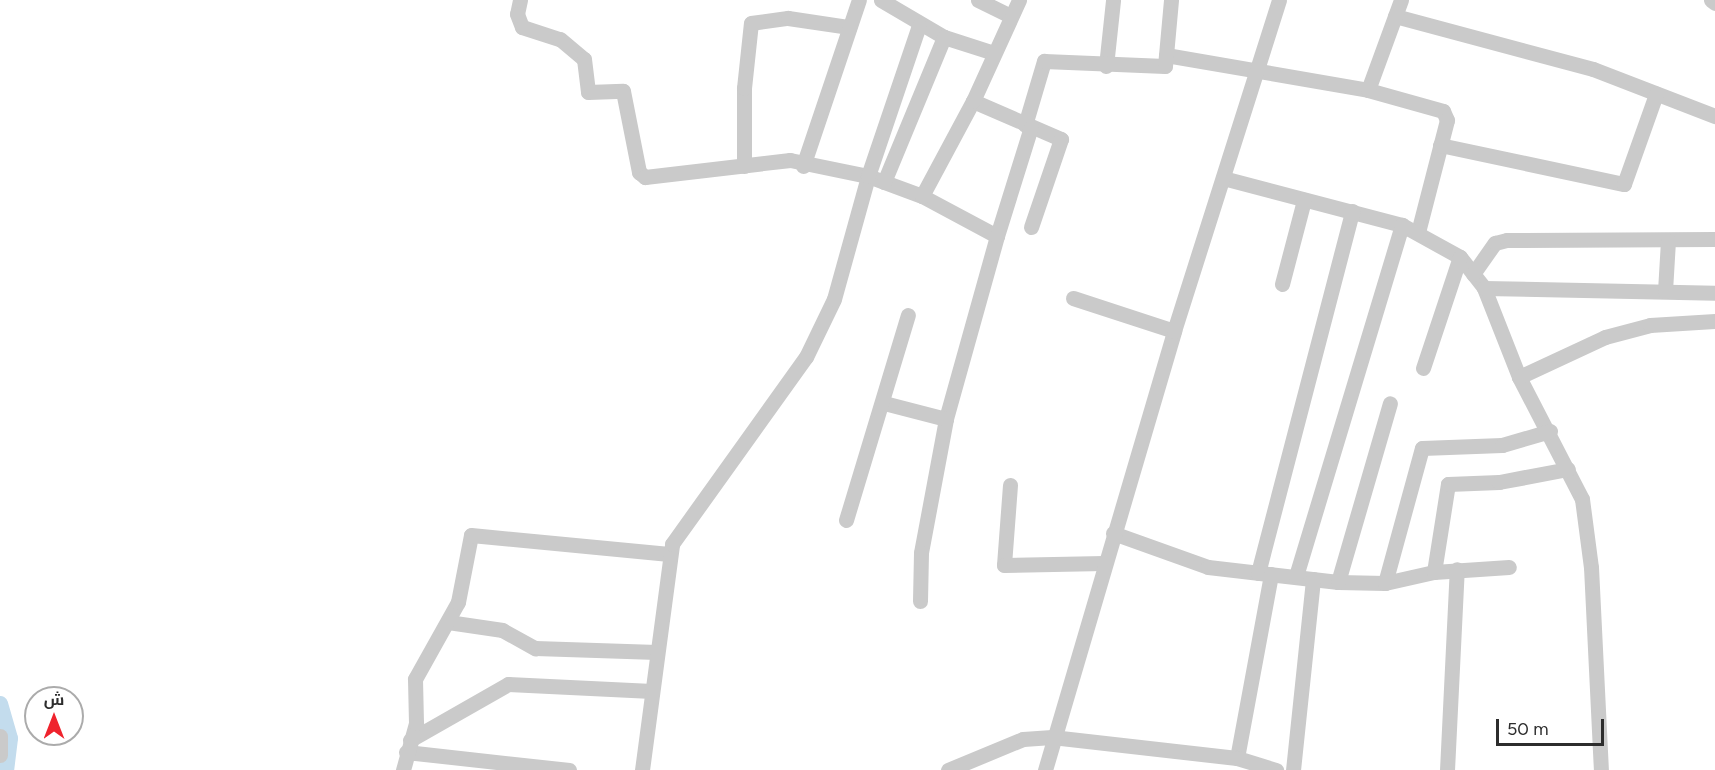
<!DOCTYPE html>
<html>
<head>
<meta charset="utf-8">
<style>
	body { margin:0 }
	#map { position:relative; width:1715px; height:770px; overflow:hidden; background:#fff; font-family:Figtree,Cairo,sans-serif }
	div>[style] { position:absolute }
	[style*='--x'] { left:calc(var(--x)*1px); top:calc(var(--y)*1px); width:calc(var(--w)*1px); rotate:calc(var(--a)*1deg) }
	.canal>* { height:15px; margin:-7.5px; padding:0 7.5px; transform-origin:7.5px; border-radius:7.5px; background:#c3dced }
	.minor>* { height:15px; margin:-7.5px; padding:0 7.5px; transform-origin:7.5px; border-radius:7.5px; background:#cacaca }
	span { translate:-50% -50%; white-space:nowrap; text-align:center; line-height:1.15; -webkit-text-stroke:6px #fff; paint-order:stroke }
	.north { position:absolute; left:24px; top:686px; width:60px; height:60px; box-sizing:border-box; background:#fff; border:2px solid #ababab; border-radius:50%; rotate:0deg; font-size:16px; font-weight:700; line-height:24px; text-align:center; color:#2d2d2d }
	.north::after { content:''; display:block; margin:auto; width:21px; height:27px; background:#ef232d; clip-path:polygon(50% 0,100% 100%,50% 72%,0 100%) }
	.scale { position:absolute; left:1496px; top:719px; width:108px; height:27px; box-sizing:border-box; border:3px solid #2d2d2d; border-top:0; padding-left:8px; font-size:18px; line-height:21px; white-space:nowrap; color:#2d2d2d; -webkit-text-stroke:4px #fff; paint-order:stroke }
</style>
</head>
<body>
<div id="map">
	<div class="canal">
		<i style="--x:0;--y:703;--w:36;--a:74"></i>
		<i style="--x:10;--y:738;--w:32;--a:97"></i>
	</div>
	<div class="minor">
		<i style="--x:520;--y:0;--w:14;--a:102"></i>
		<i style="--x:517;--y:14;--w:14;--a:69"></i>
		<i style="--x:522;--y:27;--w:40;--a:18"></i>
		<i style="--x:560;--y:39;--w:31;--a:40"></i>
		<i style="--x:584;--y:59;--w:33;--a:83"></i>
		<i style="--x:588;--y:92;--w:35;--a:-2"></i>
		<i style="--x:623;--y:91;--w:83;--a:78.8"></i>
		<i style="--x:639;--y:172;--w:8;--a:40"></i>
		<i style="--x:645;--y:177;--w:146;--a:-6.7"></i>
		<i style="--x:790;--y:160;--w:80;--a:11.6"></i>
		<i style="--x:868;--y:176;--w:58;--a:20.3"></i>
		<i style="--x:922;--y:196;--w:85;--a:28.1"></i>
		<i style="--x:997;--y:236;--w:190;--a:105.6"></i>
		<i style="--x:946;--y:419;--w:136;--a:100.6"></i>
		<i style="--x:921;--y:553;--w:48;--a:91.2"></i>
		<i style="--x:881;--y:0;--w:73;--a:30.4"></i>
		<i style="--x:944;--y:37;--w:52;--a:17.7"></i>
		<i style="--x:978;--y:0;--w:34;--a:26"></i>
		<i style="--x:1711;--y:0;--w:5;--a:37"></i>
		<i style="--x:1395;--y:16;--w:205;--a:15"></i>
		<i style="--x:1593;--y:69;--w:131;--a:21.1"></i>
		<i style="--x:1166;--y:55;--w:205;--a:9.8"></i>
		<i style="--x:1368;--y:90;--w:78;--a:15.6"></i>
		<i style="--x:1443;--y:111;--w:10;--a:66"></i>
		<i style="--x:1447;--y:120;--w:116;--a:104.5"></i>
		<i style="--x:1106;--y:66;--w:66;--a:-83.9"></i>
		<i style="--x:1368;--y:90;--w:96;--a:-69.9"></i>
		<i style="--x:973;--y:101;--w:96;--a:23.4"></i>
		<i style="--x:1061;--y:139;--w:93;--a:108.8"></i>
		<i style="--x:1025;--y:125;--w:67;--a:-73.5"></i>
		<i style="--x:1044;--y:61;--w:121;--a:2.4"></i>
		<i style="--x:1165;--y:66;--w:66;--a:-84.8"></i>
		<i style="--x:1440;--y:145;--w:188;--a:12"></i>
		<i style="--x:1624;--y:184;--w:96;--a:-70.4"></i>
		<i style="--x:744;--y:166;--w:78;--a:-90"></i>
		<i style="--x:744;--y:88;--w:65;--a:-83.9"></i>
		<i style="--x:751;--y:23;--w:37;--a:-8"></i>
		<i style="--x:788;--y:18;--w:62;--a:8.4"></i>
		<i style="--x:803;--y:166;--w:175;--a:-71.4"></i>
		<i style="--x:1223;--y:178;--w:185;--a:14.7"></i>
		<i style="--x:1402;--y:225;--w:66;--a:28.9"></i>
		<i style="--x:1460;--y:257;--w:39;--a:52"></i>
		<i style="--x:1484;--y:288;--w:96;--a:68.5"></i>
		<i style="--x:1519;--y:377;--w:137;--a:62.7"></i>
		<i style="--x:1582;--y:499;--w:69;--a:82.5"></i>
		<i style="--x:1591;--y:567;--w:203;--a:87.2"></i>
		<i style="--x:884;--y:182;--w:157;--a:-67.5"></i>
		<i style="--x:922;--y:196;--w:108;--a:-61.8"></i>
		<i style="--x:973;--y:101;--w:111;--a:-65.5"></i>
		<i style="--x:997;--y:236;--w:114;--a:-72.7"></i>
		<i style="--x:1473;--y:274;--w:38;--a:-55"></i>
		<i style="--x:1495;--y:243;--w:12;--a:-14"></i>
		<i style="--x:1507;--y:240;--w:208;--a:-0.3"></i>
		<i style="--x:1282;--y:284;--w:87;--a:-75.3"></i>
		<i style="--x:1484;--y:288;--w:231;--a:1.2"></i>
		<i style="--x:1665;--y:291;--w:50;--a:-86.6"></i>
		<i style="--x:1073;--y:298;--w:106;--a:18.1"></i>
		<i style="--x:1423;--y:368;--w:117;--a:-71.6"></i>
		<i style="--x:1519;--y:377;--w:95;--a:-24.9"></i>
		<i style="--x:1605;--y:337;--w:47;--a:-14.9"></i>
		<i style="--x:1650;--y:325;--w:65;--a:-3.5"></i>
		<i style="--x:884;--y:403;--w:64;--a:14.5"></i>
		<i style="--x:1010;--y:485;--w:80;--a:94.3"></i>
		<i style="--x:1004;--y:565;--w:100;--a:-1.1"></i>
		<i style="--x:846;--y:520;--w:214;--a:-73.2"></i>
		<i style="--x:1113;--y:533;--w:101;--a:19.7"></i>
		<i style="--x:1208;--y:567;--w:131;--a:6.6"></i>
		<i style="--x:1338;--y:582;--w:47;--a:1.2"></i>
		<i style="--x:1385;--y:583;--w:50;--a:-12.7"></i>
		<i style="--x:1434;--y:572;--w:75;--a:-3.8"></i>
		<i style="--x:1434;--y:572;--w:89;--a:-81"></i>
		<i style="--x:1448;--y:484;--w:51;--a:-2.2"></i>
		<i style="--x:1499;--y:482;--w:70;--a:-10.7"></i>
		<i style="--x:1258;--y:573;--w:374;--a:-75.4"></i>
		<i style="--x:1296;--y:576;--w:367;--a:-73.2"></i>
		<i style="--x:1338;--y:582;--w:186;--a:-73.8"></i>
		<i style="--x:1385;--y:583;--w:140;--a:-74.7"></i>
		<i style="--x:1422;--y:448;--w:80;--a:-2.1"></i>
		<i style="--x:1502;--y:445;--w:50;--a:-16.3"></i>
		<i style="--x:448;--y:622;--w:55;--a:8.4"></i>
		<i style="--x:502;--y:630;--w:38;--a:29"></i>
		<i style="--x:535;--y:648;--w:122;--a:1.9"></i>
		<i style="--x:0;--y:736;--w:19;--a:90"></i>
		<i style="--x:410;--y:740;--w:113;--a:-29.7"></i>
		<i style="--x:508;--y:684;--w:144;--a:2.8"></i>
		<i style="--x:406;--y:752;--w:164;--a:6.3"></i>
		<i style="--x:1237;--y:758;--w:187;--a:-79.5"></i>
		<i style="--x:403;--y:770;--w:49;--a:-74.5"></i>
		<i style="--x:416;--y:723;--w:44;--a:-91.3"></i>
		<i style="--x:415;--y:679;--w:88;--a:-60.8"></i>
		<i style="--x:458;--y:602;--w:68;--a:-79"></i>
		<i style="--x:471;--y:535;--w:199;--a:5.5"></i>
		<i style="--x:642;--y:770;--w:228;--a:-82.4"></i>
		<i style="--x:672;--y:544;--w:230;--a:-54.4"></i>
		<i style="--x:806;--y:357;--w:64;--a:-64.2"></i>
		<i style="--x:834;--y:299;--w:128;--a:-74.5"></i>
		<i style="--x:868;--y:176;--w:159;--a:-71.3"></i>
		<i style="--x:948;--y:770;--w:81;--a:-22.5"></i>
		<i style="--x:1023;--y:739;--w:29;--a:-4"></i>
		<i style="--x:1052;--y:737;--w:186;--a:6.5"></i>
		<i style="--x:1237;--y:758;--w:41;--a:17.1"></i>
		<i style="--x:1045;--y:770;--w:458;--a:-73.6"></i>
		<i style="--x:1174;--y:331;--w:347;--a:-72.4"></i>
		<i style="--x:1293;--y:770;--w:192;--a:-84"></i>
		<i style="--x:1447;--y:770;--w:201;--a:-87.2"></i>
	</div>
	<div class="north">ش</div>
	<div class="scale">50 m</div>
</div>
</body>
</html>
